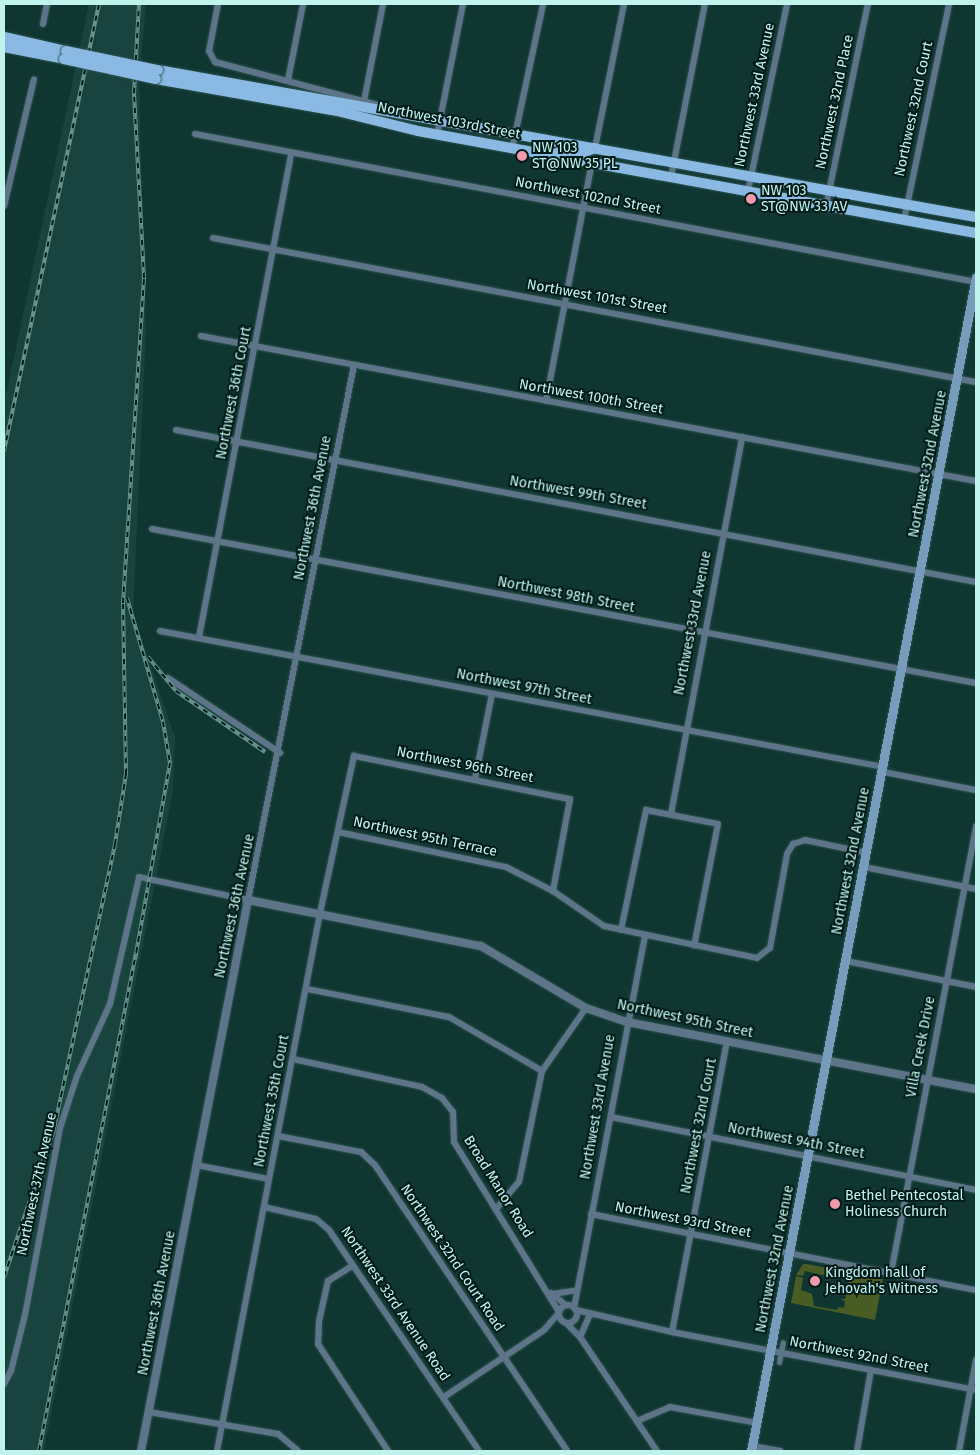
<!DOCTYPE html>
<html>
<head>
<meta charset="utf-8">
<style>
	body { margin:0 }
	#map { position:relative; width:980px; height:1455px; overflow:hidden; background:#103632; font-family:"Fira Sans",sans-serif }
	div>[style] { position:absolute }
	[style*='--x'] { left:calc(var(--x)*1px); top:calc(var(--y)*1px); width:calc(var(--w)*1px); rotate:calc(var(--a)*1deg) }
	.built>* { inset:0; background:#19433f }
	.green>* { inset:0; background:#495c23 }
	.roads { filter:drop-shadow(0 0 1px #2c5450) drop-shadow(0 0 1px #2c5450) }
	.pedestrian>* { height:5px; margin:-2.5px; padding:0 2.5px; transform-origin:2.5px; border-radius:2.5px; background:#5e7589 }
	.minor>* { height:6px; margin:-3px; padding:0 3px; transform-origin:3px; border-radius:3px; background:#5e7589 }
	.minor>.ring { margin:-3px; padding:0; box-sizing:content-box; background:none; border:6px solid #5e7589; border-radius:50% }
	.tertiary>* { height:8px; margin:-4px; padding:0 4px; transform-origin:4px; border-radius:4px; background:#5e7589 }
	.secondary>* { height:9px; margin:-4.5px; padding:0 4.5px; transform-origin:4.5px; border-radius:4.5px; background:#779cbc }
	.primary>* { height:10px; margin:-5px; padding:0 5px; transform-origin:5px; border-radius:5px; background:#8abae4 }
	.rail>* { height:4px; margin-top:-2px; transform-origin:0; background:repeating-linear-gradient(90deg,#031c19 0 5.5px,#65918c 0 11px); box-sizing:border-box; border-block:1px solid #65918c }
	.bridges { filter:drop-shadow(0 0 1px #2c5450) drop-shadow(0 0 1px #2c5450) }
	.primary-bridge>* { height:10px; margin:-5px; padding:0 5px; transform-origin:5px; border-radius:5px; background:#8abae4 }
	.dots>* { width:14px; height:14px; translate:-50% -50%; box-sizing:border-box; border:2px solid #031c19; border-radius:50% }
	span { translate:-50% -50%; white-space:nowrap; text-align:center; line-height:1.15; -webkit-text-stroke:4px #031c19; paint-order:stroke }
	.street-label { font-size:14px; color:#bff3ec }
	.poi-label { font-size:14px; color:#bff3ec }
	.left { translate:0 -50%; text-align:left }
	.frame { position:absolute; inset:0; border:5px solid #bff3ec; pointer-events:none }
</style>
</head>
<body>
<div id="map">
	<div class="built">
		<i style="clip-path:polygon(89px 4px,146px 4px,139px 83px,146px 330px,133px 613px,175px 737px,173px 791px,44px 1451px,4px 1451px,4px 404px)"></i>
	</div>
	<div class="green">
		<i style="clip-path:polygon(803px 1264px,807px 1264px,836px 1270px,822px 1275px,805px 1271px,803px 1276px,796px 1275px)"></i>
		<i style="clip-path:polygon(843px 1271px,883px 1279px,875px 1320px,791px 1303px,796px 1276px,803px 1278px,801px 1290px,812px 1294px,814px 1306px,837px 1310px,838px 1307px,844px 1308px,845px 1301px,840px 1299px,845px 1299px,847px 1292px,842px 1290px,847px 1290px,850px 1275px)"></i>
	</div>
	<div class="roads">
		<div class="pedestrian">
			<i style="--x:779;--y:1362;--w:20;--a:-79"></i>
		</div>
		<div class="minor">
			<i style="--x:218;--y:4;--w:48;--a:100.8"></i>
			<i style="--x:209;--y:51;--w:13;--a:61"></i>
			<i style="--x:215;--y:62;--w:173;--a:14.8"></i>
			<i style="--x:43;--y:24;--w:20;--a:-79"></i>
			<i style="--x:288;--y:80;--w:77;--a:-78.8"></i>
			<i style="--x:364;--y:101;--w:99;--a:-78.9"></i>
			<i style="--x:195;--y:134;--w:795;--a:10.73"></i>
			<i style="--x:437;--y:135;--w:134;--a:-78.8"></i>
			<i style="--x:595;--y:148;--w:147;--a:-78.6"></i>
			<i style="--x:512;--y:149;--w:148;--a:-77.9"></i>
			<i style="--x:671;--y:177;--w:176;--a:-78.9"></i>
			<i style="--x:748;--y:191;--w:191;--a:-78.2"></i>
			<i style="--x:4;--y:206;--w:130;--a:-76.7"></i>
			<i style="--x:826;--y:206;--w:206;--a:-78.3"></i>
			<i style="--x:904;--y:220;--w:221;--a:-78.2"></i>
			<i style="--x:213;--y:238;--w:776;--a:10.69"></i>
			<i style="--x:201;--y:336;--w:788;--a:10.6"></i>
			<i style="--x:546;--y:401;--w:242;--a:-79.1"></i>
			<i style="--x:176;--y:430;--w:814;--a:10.76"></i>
			<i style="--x:152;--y:529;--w:838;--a:10.59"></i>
			<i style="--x:160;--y:631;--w:737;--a:10.64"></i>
			<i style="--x:199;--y:637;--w:492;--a:-79.2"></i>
			<i style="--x:168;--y:678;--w:135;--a:33.8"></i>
			<i style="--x:883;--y:772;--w:95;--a:11"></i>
			<i style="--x:475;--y:779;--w:87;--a:-78.7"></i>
			<i style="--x:671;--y:814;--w:384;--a:-79.3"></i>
			<i style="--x:338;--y:832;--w:172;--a:11.8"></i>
			<i style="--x:506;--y:867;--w:53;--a:27.1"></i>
			<i style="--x:553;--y:891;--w:62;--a:34.5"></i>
			<i style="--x:604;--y:926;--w:156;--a:11.8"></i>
			<i style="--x:757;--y:958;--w:16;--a:-38"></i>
			<i style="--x:770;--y:948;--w:96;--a:-79.7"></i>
			<i style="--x:787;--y:854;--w:12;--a:-59"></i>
			<i style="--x:793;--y:844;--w:13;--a:-18"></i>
			<i style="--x:805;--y:840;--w:63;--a:11.8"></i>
			<i style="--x:864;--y:867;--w:114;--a:11.1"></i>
			<i style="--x:621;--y:930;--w:123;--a:-78.2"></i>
			<i style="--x:646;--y:810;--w:73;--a:11"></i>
			<i style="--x:718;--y:824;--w:124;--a:101.1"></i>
			<i style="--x:846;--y:961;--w:133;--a:11.3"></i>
			<i style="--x:307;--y:989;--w:145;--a:11.2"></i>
			<i style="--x:449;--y:1017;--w:108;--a:30.1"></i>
			<i style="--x:293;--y:1059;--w:132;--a:12.2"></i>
			<i style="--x:422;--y:1087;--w:23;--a:29"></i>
			<i style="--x:442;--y:1098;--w:18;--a:52"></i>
			<i style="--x:453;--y:1112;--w:30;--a:88"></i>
			<i style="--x:454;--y:1142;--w:200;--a:58.3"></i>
			<i style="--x:611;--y:1117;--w:372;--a:11.3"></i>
			<i style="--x:278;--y:1136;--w:85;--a:10.9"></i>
			<i style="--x:361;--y:1152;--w:19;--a:43"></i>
			<i style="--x:375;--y:1165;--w:344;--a:56.1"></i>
			<i style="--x:196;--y:1165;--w:74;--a:10.9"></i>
			<i style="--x:264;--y:1207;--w:53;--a:13"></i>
			<i style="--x:316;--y:1219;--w:17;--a:40"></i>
			<i style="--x:329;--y:1230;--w:267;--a:55.8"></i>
			<i style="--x:496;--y:1209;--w:35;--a:-50"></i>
			<i style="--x:519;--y:1182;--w:113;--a:-78.3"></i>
			<i style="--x:542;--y:1071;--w:77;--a:-55.1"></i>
			<i style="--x:591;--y:1214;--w:392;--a:11.2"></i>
			<i style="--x:352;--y:1266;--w:28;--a:148"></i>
			<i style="--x:328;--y:1281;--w:41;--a:102.7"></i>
			<i style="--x:319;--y:1321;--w:23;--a:92"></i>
			<i style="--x:318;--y:1344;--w:128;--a:56.8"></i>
			<i style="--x:891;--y:1273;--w:455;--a:-79.2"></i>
			<i style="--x:551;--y:1293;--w:19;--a:39"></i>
			<i style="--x:553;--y:1294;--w:20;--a:-9"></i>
			<i class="ring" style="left:559px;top:1305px;width:12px;height:12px"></i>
			<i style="--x:574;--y:1308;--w:379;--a:-79.2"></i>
			<i style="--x:576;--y:1310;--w:98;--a:12.9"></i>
			<i style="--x:672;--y:1332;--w:309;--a:10.8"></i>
			<i style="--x:566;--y:1323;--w:20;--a:45"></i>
			<i style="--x:580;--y:1337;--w:138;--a:56"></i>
			<i style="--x:672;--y:1332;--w:295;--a:-79.3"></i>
			<i style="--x:580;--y:1337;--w:24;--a:-66"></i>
			<i style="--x:4;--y:1384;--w:15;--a:-62"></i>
			<i style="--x:11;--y:1371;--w:58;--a:-76"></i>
			<i style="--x:25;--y:1315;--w:190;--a:-79.4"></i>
			<i style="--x:60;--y:1128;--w:55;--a:-71.9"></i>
			<i style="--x:77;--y:1076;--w:79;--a:-65.4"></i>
			<i style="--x:110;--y:1004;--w:130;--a:-77.1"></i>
			<i style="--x:139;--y:877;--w:111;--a:11.9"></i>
			<i style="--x:248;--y:900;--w:545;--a:-78.79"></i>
			<i style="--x:444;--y:1397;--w:120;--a:-33.8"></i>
			<i style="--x:544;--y:1330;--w:23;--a:-49"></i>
			<i style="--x:149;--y:1412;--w:131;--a:9.7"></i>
			<i style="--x:278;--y:1434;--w:26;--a:40"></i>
			<i style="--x:637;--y:1421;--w:36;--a:-23"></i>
			<i style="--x:670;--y:1407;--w:88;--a:10.4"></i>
			<i style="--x:752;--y:1446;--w:29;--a:10"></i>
			<i style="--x:217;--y:1451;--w:548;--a:-79.16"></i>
			<i style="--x:320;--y:913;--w:161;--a:-77.8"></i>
			<i style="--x:354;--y:756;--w:220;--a:11.3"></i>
			<i style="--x:570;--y:799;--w:94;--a:100.5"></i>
			<i style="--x:857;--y:1451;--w:82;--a:-80.2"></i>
			<i style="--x:959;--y:1451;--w:93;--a:-79.4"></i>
		</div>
		<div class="tertiary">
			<i style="--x:141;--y:1451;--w:561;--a:-79.01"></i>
			<i style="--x:248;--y:900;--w:237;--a:11.2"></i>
			<i style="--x:481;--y:946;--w:122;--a:30.6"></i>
			<i style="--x:586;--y:1008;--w:43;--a:18.9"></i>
			<i style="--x:627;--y:1022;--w:355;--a:10.9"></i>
		</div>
		<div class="secondary">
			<i style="--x:751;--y:1451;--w:1195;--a:-79.15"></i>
		</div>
		<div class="primary">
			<i style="--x:4;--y:37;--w:64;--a:12.7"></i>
			<i style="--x:4;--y:47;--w:61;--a:11.3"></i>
			<i style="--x:158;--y:70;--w:831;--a:10.19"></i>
			<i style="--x:156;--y:79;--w:184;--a:10"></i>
			<i style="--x:337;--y:111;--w:83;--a:13.9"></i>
			<i style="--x:418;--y:131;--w:567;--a:10.36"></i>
			<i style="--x:552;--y:155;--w:14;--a:-21"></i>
			<i style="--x:565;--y:150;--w:17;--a:10"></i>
			<i style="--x:582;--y:153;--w:14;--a:-21"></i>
		</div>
	</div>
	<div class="rail">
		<i style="--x:4;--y:451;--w:457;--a:-78"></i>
		<i style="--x:127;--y:598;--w:129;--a:73.8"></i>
		<i style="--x:163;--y:722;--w:42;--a:80.3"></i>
		<i style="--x:170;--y:763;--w:199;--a:100.1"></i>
		<i style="--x:148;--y:657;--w:44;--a:50.5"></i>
		<i style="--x:176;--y:691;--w:108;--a:34.4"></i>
		<i style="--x:4;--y:1277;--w:156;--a:-71.3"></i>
		<i style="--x:54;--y:1129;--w:291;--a:-77.9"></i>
		<i style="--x:115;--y:844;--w:71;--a:-81.1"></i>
		<i style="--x:126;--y:774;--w:171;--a:-91"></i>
		<i style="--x:123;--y:603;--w:326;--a:-86.3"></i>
		<i style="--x:144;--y:278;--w:185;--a:-93.1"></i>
		<i style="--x:134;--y:93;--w:89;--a:-86.8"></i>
		<i style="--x:39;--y:1451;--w:507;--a:-78.98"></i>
	</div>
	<div class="bridges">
		<div class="primary-bridge">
			<i style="--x:66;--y:51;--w:94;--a:11.7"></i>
			<i style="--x:64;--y:59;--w:94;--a:12.3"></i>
		</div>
	</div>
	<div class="dots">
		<i style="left:522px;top:156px;background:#f29aad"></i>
		<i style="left:751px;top:199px;background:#f29aad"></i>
		<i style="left:835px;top:1204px;background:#f29aad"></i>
		<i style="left:815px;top:1281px;background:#f29aad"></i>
	</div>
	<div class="street-label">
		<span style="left:755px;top:95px;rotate:-78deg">Northwest 33rd Avenue</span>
		<span style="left:835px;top:102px;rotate:-78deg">Northwest 32nd Place</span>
		<span style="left:914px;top:109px;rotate:-78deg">Northwest 32nd Court</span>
		<span style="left:449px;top:121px;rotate:11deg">Northwest 103rd Street</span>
		<span style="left:588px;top:196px;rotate:11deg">Northwest 102nd Street</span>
		<span style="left:597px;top:297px;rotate:10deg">Northwest 101st Street</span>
		<span style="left:234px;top:393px;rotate:-79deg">Northwest 36th Court</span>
		<span style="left:591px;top:397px;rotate:10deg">Northwest 100th Street</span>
		<span style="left:928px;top:464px;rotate:-79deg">Northwest 32nd Avenue</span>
		<span style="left:578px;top:493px;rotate:10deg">Northwest 99th Street</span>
		<span style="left:313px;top:508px;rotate:-79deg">Northwest 36th Avenue</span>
		<span style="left:566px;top:595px;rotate:11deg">Northwest 98th Street</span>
		<span style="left:693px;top:623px;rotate:-79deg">Northwest 33rd Avenue</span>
		<span style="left:524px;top:687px;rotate:11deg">Northwest 97th Street</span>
		<span style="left:465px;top:765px;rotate:11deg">Northwest 96th Street</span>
		<span style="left:425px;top:837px;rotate:12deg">Northwest 95th Terrace</span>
		<span style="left:851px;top:861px;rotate:-79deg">Northwest 32nd Avenue</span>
		<span style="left:235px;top:906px;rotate:-78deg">Northwest 36th Avenue</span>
		<span style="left:685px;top:1019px;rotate:12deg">Northwest 95th Street</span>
		<span style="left:921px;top:1047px;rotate:-79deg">Villa Creek Drive</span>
		<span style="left:272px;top:1101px;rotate:-79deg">Northwest 35th Court</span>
		<span style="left:598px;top:1107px;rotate:-80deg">Northwest 33rd Avenue</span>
		<span style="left:699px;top:1126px;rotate:-79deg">Northwest 32nd Court</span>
		<span style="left:796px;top:1141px;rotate:11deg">Northwest 94th Street</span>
		<span style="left:37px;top:1184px;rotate:-78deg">Northwest 37th Avenue</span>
		<span style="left:498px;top:1187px;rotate:58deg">Broad Manor Road</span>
		<span style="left:683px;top:1220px;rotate:11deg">Northwest 93rd Street</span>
		<span style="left:452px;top:1258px;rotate:56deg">Northwest 32nd Court Road</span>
		<span style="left:775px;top:1259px;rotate:-79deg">Northwest 32nd Avenue</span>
		<span style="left:157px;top:1303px;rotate:-79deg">Northwest 36th Avenue</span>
		<span style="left:395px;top:1304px;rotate:56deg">Northwest 33rd Avenue Road</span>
		<span style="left:859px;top:1355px;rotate:11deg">Northwest 92nd Street</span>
	</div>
	<div class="poi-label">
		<span class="left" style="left:532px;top:156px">NW 103<br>ST@NW 35 PL</span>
		<span class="left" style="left:761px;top:199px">NW 103<br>ST@NW 33 AV</span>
		<span class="left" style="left:845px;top:1204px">Bethel Pentecostal<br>Holiness Church</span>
		<span class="left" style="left:825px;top:1281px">Kingdom hall of<br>Jehovah's Witness</span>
	</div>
	<div class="frame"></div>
</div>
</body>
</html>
